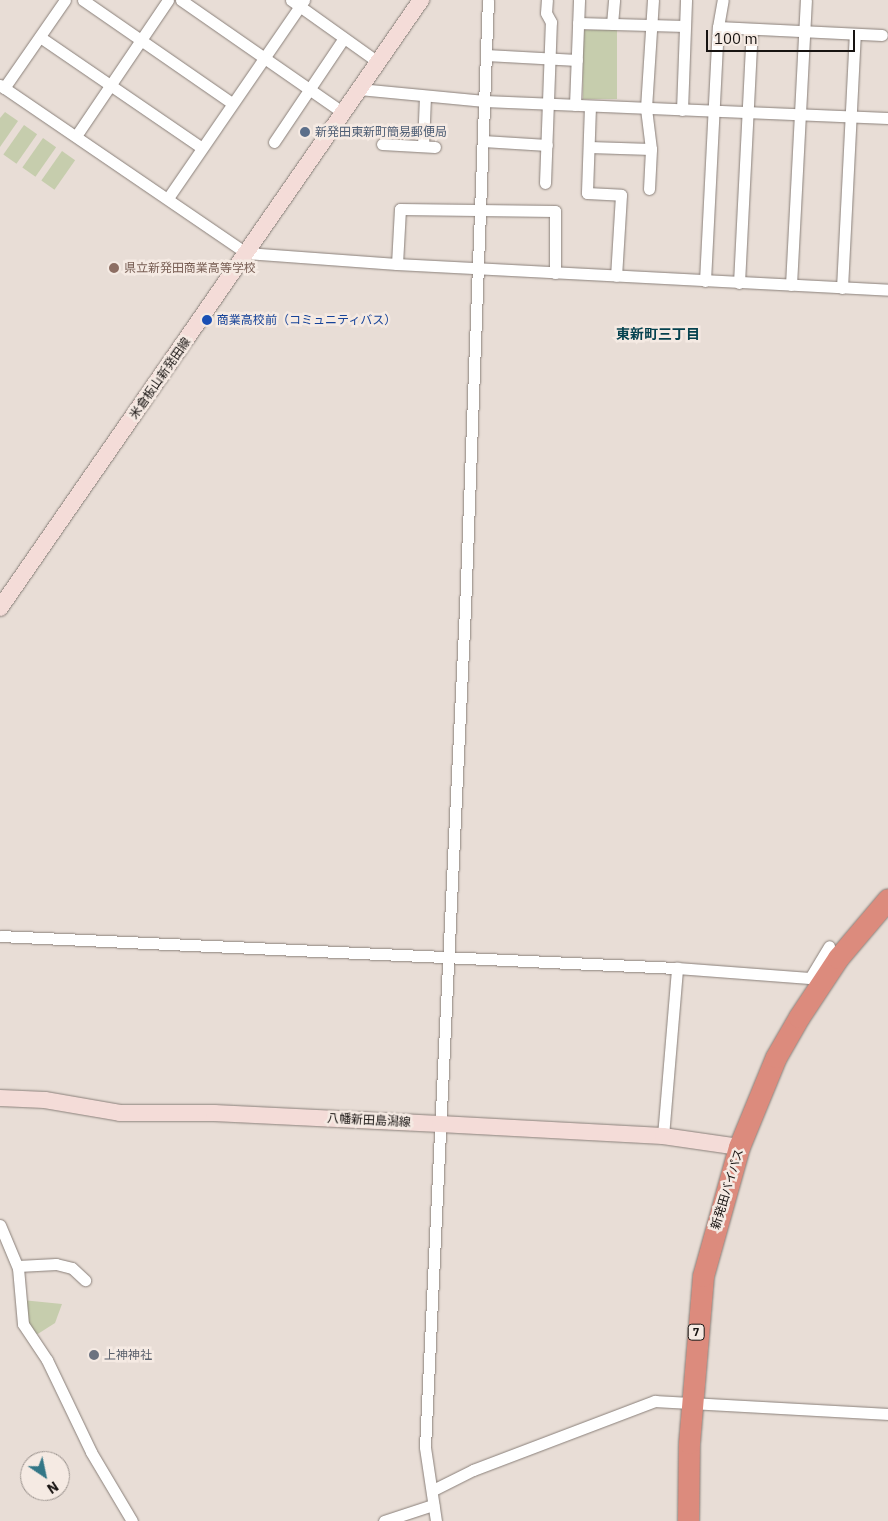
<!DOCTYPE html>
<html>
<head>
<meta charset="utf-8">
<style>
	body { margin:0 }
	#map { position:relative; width:888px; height:1521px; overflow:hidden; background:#e8ddd6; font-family:"IBM Plex Sans","Noto Sans JP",sans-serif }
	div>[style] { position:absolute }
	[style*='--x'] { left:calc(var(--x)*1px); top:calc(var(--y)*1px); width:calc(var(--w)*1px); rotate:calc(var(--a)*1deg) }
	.green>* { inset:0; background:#c6cdad; transform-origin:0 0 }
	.roads { filter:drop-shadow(0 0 1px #8a807a) drop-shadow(0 0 1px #8a807a) }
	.street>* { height:11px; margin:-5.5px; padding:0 5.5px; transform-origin:5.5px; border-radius:5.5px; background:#fff }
	.secondary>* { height:16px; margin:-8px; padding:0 8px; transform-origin:8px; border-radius:8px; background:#f4dcd8 }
	.highway>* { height:21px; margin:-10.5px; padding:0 10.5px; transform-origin:10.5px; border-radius:10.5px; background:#dc8b7d }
	.dots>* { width:14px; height:14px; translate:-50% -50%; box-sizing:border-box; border:2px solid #f5eae3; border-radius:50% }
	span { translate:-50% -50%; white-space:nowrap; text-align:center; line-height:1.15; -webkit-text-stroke:5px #f5eae3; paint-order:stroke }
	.shield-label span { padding:1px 4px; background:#f5eae3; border:1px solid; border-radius:4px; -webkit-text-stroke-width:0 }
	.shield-label { font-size:11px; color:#171311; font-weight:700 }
	.service-label { font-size:12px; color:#4e5e75 }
	.left { translate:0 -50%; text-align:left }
	.education-label { font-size:12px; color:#785e54 }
	.transit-label { font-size:12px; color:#164399 }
	.street-label { font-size:12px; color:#171311 }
	.worship-label { font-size:12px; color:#5b616d }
	.neighbourhood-label { font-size:14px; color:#05424f; font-weight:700 }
	.north { position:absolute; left:20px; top:1451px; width:50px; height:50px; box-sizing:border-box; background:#f5eae3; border:1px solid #9c948f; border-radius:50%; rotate:146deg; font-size:14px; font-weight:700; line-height:20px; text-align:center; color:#171311 }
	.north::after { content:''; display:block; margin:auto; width:18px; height:22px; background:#337787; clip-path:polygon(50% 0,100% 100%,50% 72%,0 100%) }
	.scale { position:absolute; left:706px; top:30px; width:149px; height:22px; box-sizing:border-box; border:2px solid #171311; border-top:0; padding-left:6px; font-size:15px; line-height:18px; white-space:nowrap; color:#171311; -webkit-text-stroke:4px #f5eae3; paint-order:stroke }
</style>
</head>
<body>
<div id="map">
	<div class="green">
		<i style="left:583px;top:30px;width:34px;height:69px"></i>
		<i style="clip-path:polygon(5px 112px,18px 121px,0 147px,0 118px)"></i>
		<i style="left:24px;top:125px;width:16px;height:36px;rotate:35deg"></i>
		<i style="left:43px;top:138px;width:16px;height:36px;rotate:35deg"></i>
		<i style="left:62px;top:151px;width:16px;height:36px;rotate:35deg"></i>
		<i style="clip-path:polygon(22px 1300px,62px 1304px,55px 1323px,33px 1337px)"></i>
	</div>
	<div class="roads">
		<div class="street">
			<i style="--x:83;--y:0;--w:181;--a:34.7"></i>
			<i style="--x:181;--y:0;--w:196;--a:34.8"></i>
			<i style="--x:291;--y:0;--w:107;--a:35.5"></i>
			<i style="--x:578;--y:23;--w:107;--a:1.6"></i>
			<i style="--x:612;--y:24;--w:24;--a:-85"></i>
			<i style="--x:718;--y:27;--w:164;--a:2.8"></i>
			<i style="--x:40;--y:37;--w:196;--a:34.4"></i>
			<i style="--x:486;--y:55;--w:91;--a:3.1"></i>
			<i style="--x:0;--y:85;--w:298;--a:34.3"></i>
			<i style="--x:246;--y:253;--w:151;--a:4.2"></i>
			<i style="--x:397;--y:264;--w:492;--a:3"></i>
			<i style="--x:4;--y:88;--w:107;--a:-55.3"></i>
			<i style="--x:359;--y:89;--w:126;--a:5.5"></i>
			<i style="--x:484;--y:101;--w:404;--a:2.4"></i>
			<i style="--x:575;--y:105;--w:105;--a:-87.8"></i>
			<i style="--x:590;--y:106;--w:87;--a:92"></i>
			<i style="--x:587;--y:193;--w:34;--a:3"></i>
			<i style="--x:621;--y:195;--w:81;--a:93.5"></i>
			<i style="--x:682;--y:110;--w:110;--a:-87.9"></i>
			<i style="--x:76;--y:136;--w:164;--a:-55.9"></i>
			<i style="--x:483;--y:141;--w:64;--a:3.6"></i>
			<i style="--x:274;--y:142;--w:125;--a:-56.1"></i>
			<i style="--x:382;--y:144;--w:53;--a:3.2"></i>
			<i style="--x:423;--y:146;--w:49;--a:-87.7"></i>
			<i style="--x:589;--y:147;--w:62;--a:1.8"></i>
			<i style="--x:545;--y:183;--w:161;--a:-87.9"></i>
			<i style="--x:551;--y:22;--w:10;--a:-119"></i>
			<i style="--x:546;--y:13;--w:13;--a:-86"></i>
			<i style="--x:649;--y:189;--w:40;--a:-87.1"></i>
			<i style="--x:651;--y:149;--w:41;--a:-97"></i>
			<i style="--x:646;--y:108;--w:108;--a:-86.3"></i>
			<i style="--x:168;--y:198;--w:240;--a:-55.5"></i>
			<i style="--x:397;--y:264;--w:55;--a:-86.9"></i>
			<i style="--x:400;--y:209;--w:155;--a:0.7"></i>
			<i style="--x:555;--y:211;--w:62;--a:90"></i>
			<i style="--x:705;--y:281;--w:254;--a:-87.1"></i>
			<i style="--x:718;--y:27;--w:27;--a:-80"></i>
			<i style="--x:739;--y:283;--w:254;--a:-87.1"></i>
			<i style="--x:791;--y:285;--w:285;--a:-87"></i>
			<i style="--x:842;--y:288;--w:254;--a:-87.1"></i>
			<i style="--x:0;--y:936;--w:678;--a:2.71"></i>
			<i style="--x:677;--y:968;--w:146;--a:4.3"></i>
			<i style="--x:810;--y:978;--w:37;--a:-59"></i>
			<i style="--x:663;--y:1136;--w:169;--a:-85.2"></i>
			<i style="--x:0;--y:1225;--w:47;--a:67.3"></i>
			<i style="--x:18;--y:1268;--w:56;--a:84.9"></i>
			<i style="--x:23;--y:1324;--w:43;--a:56.3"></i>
			<i style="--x:47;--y:1360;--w:102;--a:64.4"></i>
			<i style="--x:91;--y:1452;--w:80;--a:59.3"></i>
			<i style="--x:18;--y:1266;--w:38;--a:-3"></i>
			<i style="--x:56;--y:1264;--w:16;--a:14"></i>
			<i style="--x:72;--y:1268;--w:18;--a:43"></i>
			<i style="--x:433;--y:1490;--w:45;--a:-26.6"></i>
			<i style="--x:473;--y:1470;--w:195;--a:-20.8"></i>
			<i style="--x:655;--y:1401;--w:233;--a:3.2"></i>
			<i style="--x:384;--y:1521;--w:52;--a:-18.1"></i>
			<i style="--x:436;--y:1521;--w:75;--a:-98.5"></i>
			<i style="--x:425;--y:1447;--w:839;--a:-87.27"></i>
			<i style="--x:465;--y:609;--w:609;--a:-87.84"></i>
		</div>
		<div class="secondary">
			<i style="--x:0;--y:608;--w:740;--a:-55.3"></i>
			<i style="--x:0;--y:1098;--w:45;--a:2.5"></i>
			<i style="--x:45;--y:1100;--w:76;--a:9.8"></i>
			<i style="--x:120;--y:1113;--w:94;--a:0"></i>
			<i style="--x:214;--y:1113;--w:226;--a:2.8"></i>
			<i style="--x:440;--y:1124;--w:223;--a:3.1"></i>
			<i style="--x:663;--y:1136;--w:77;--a:8.2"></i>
		</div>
		<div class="highway">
			<i style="--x:688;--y:1521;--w:78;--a:-89.3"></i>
			<i style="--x:689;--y:1443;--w:168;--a:-85.2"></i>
			<i style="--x:703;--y:1276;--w:134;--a:-74.4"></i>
			<i style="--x:739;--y:1147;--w:97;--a:-67.7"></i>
			<i style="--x:776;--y:1057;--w:46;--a:-60.1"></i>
			<i style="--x:799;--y:1017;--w:71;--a:-56.5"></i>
			<i style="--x:838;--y:958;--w:77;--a:-49.7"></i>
		</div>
	</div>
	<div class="dots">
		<i style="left:305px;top:132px;background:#5c6f8a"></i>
		<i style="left:114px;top:268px;background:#8d6e63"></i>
		<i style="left:207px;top:320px;background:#1a4fb4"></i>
		<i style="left:94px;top:1355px;background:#6b7280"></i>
	</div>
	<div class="shield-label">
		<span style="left:696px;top:1332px">7</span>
	</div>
	<div class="service-label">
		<span class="left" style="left:315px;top:132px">新発田東新町簡易郵便局</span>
	</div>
	<div class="education-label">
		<span class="left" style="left:124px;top:268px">県立新発田商業高等学校</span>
	</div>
	<div class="transit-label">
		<span class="left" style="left:217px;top:320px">商業高校前（コミュニティバス）</span>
	</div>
	<div class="street-label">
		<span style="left:160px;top:378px;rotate:-55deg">米倉板山新発田線</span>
		<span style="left:369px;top:1120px;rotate:3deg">八幡新田島潟線</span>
		<span style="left:727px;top:1189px;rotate:-73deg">新発田バイパス</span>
	</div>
	<div class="worship-label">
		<span class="left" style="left:104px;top:1355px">上神神社</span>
	</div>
	<div class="neighbourhood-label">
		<span style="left:658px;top:334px">東新町三丁目</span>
	</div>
	<div class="north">N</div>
	<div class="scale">100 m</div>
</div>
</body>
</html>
